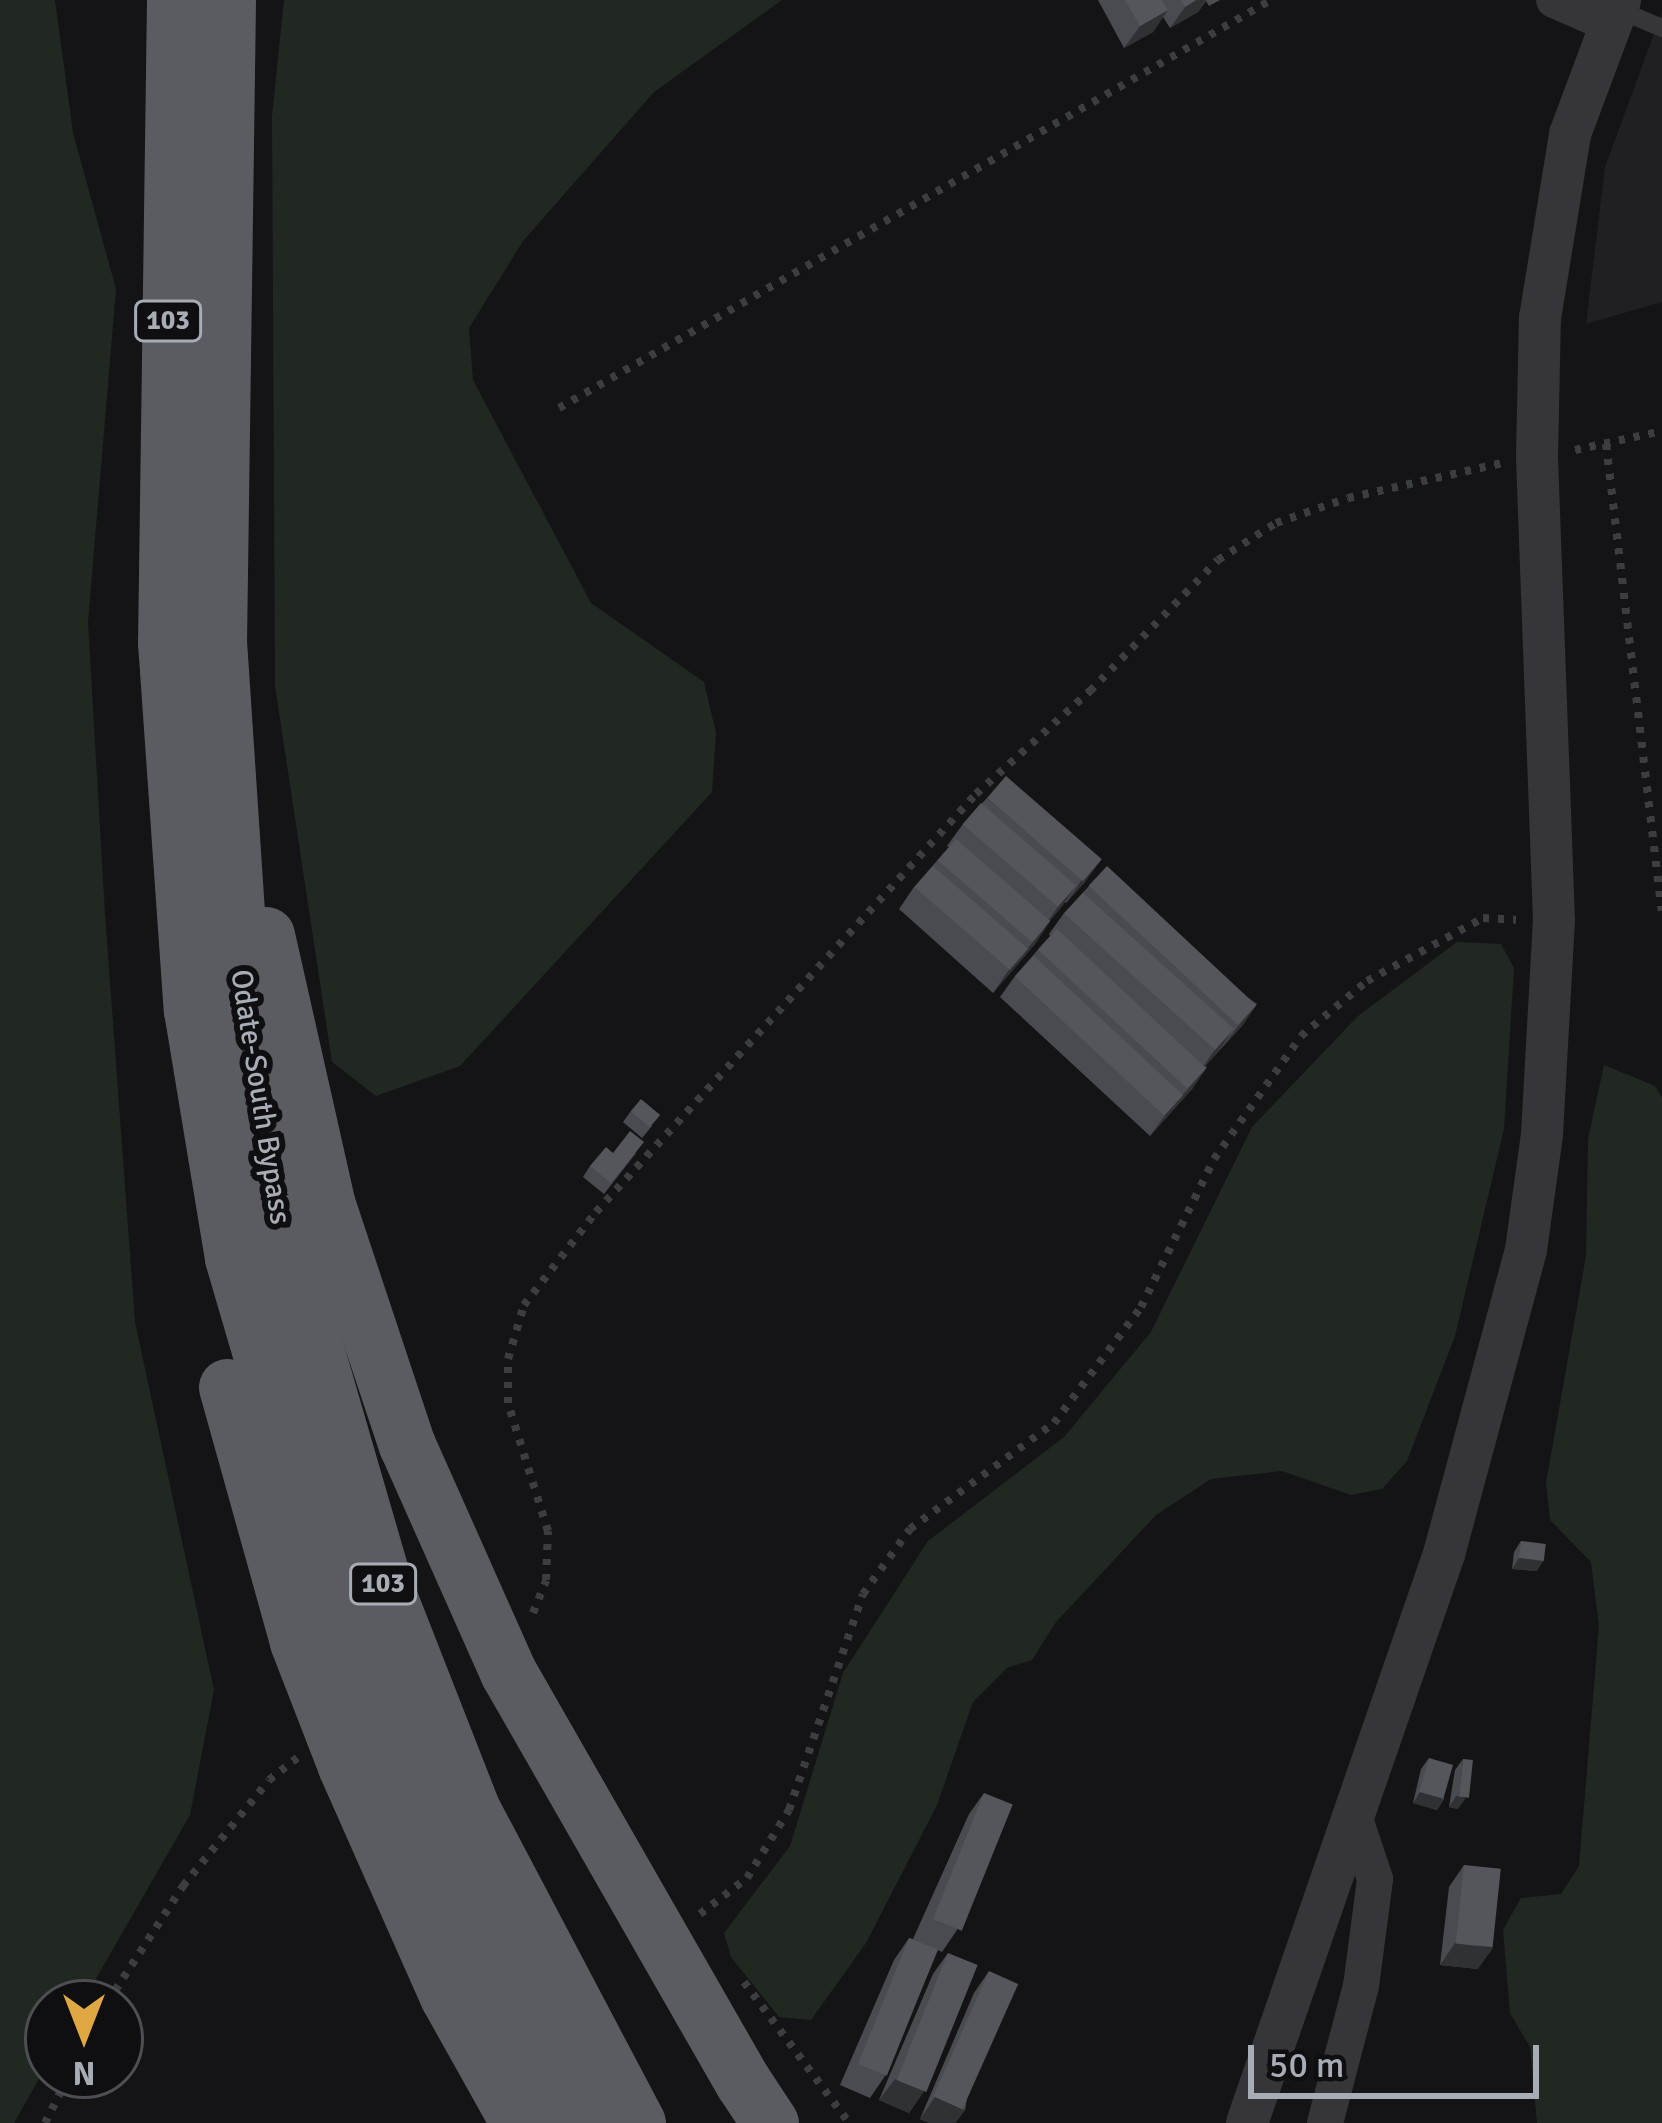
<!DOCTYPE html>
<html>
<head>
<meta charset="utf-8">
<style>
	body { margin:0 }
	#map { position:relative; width:1662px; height:2123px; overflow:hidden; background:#141416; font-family:Signika,sans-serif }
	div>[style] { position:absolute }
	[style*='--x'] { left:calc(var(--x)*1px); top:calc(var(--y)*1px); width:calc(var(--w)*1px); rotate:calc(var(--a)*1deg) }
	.built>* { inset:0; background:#202023 }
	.green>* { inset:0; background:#212822 }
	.path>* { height:8px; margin-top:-4px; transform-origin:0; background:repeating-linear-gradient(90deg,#3c3d41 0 6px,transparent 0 15px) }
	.service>* { height:18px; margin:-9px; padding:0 9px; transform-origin:9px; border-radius:9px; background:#36363a }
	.minor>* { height:36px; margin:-18px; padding:0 18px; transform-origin:18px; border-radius:18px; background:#36363a }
	.tertiary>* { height:42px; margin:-21px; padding:0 21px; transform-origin:21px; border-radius:21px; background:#36363a }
	.trunk>* { height:57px; margin:-28.5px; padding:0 28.5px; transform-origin:28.5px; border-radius:28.5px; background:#5a5c62 }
	.trunk-bridge>* { height:57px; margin:-28.5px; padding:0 28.5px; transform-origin:28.5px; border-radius:28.5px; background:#5a5c62 }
	.wall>* { inset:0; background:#4a4b51 }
	.shaded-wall>* { inset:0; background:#303135 }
	.building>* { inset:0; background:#54565b; transform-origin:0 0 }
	span { translate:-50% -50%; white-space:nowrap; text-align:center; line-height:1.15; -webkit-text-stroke:12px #0f0f11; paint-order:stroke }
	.shield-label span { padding:3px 9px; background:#0f0f11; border:3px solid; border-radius:9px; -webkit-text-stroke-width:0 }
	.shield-label { font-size:27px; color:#a7acb5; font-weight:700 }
	.street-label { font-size:30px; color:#a7acb5 }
	.north { position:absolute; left:24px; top:1979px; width:120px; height:120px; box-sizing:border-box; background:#0f0f11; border:3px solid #4c4e53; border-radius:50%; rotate:180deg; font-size:33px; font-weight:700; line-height:48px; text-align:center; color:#a7acb5 }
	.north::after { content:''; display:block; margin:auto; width:42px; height:54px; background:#e0a842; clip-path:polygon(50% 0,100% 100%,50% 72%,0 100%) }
	.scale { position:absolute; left:1248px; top:2045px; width:291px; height:54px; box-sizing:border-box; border:6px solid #a7acb5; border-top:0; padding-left:15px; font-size:36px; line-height:42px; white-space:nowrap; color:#a7acb5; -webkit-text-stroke:9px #0f0f11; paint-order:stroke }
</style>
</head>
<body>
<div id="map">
	<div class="built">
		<i style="clip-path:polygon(1662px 12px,1662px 302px,1586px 324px,1605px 167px)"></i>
	</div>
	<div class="green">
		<i style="clip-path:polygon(0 0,55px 0,73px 133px,116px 289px,88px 622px,105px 914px,135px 1322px,214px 1690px,190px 1815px,82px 2003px,48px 2003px,48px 2063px,14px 2123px,0 2123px)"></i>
		<i style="clip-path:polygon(284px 0,782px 0,654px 92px,523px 241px,469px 328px,473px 380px,591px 603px,704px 682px,716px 733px,712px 792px,460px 1066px,376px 1096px,332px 1062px,275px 686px,272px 116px)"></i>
		<i style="clip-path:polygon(1457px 942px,1501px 944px,1514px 968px,1504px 1129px,1455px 1336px,1407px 1461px,1382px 1489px,1351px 1495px,1282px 1471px,1211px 1479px,1156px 1515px,1056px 1622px,1032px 1660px,1007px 1668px,973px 1702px,937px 1805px,866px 1943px,811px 2020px,779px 2017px,731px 1957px,724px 1933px,790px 1846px,843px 1673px,928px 1541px,1064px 1437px,1151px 1332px,1252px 1127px,1358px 1016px)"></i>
		<i style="clip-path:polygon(1604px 1065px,1655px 1086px,1662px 1098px,1662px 2123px,1537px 2123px,1530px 2047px,1510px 2013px,1503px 1930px,1521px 1898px,1561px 1894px,1579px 1866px,1599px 1626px,1591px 1562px,1550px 1520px,1546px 1483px,1586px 1256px,1588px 1139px)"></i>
	</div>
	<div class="path">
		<i style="--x:559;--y:408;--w:821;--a:-29.81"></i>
		<i style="--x:1606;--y:444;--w:470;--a:83.2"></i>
		<i style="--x:1575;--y:450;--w:89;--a:-12.3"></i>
		<i style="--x:533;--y:1613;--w:35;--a:-68"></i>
		<i style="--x:546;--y:1580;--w:49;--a:-87.7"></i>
		<i style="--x:548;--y:1531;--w:134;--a:-107.4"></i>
		<i style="--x:508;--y:1403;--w:44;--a:-90"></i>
		<i style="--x:508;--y:1359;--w:56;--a:-73.5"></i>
		<i style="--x:524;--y:1305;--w:118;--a:-52.3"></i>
		<i style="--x:596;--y:1212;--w:565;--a:-47.73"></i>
		<i style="--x:976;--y:794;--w:154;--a:-42.1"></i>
		<i style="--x:1090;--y:691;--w:183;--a:-45.7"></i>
		<i style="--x:1218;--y:560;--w:69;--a:-32.5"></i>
		<i style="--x:1276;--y:523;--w:76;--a:-19.1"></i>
		<i style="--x:1348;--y:498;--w:158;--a:-12.8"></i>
		<i style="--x:700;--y:1914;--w:59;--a:-37.5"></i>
		<i style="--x:747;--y:1878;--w:80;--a:-58.3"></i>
		<i style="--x:789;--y:1810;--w:228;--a:-71.1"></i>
		<i style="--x:863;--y:1594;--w:80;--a:-54.1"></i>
		<i style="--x:910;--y:1529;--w:179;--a:-36.4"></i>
		<i style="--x:1054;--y:1423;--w:145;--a:-53.1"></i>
		<i style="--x:1141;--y:1307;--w:165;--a:-63.7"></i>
		<i style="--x:1214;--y:1159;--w:151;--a:-54.7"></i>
		<i style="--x:1301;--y:1036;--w:86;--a:-39.8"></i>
		<i style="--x:1367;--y:981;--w:132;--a:-28.5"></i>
		<i style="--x:1483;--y:918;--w:33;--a:3"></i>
		<i style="--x:744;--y:1982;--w:176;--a:53.3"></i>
		<i style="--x:107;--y:2003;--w:140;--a:-57"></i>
		<i style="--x:183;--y:1886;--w:136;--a:-50.9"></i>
		<i style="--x:269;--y:1780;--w:36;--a:-38"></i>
		<i style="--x:45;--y:2123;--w:54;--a:-63.4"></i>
	</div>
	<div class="service">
		<i style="--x:1617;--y:9;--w:49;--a:22.9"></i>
	</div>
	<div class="minor">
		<i style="--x:1554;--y:0;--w:60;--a:23.6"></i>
		<i style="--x:1325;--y:2123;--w:142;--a:-75.3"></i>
		<i style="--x:1361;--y:1986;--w:108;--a:-82.5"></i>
		<i style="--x:1375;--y:1879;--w:70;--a:-108.4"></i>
	</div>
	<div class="tertiary">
		<i style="--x:1247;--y:2123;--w:602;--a:-70.9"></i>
		<i style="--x:1444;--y:1554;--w:315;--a:-74.9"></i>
		<i style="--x:1526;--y:1250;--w:117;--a:-82.1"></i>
		<i style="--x:1542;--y:1134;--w:213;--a:-86.8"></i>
		<i style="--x:1554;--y:921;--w:464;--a:-92.1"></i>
		<i style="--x:1537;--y:457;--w:139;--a:-88.8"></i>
		<i style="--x:1540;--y:318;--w:186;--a:-80.7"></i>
		<i style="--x:1570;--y:134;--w:143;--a:-69.5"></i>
	</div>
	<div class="trunk">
		<i style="--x:175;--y:0;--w:642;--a:90.8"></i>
		<i style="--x:166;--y:642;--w:369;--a:86"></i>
		<i style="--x:227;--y:0;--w:641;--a:90.8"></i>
		<i style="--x:218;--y:641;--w:365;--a:86.2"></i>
		<i style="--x:266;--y:935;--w:274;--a:77.3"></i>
		<i style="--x:326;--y:1202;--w:256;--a:71.6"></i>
		<i style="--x:346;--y:1766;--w:252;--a:66.1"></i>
		<i style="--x:448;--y:1996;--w:145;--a:60.8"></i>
		<i style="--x:743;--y:2082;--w:49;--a:56.6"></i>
	</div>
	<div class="trunk-bridge">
		<i style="--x:242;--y:1005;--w:237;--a:80"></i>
		<i style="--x:283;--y:1238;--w:359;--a:73.8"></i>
		<i style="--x:383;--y:1583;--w:242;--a:68.6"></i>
		<i style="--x:471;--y:1808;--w:356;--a:62.2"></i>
		<i style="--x:192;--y:1010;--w:251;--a:80.6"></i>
		<i style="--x:233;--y:1258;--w:350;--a:73.7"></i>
		<i style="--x:331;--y:1594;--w:253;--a:68.2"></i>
		<i style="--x:425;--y:1829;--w:331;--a:62.7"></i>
		<i style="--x:227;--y:1387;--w:265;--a:74.4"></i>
		<i style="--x:298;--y:1642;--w:133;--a:68.8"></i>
		<i style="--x:407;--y:1445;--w:248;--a:66"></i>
		<i style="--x:508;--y:1672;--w:473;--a:60.2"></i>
	</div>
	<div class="wall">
		<i style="clip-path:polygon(1098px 0,1220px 0,1209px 6px,1206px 1px,1198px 12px,1170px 28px,1163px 17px,1153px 32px,1124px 48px)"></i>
		<i style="clip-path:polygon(987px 798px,1085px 882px,1066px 903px,1065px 902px,1049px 921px,1035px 944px,993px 993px,899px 909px,914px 887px,949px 847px,947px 846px,963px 824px)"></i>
		<i style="clip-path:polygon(1089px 886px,1257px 1004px,1242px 1026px,1205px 1066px,1207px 1067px,1192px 1089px,1150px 1136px,1000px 997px,1015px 976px,1050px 936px,1049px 934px,1064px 913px)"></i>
		<i style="clip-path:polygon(631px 1111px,652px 1126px,642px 1138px,623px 1122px)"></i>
		<i style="clip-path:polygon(613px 1153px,636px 1153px,604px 1194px,583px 1177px,590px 1166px)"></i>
		<i style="clip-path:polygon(1521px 1541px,1537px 1571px,1512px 1569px,1514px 1552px)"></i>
		<i style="clip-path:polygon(1429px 1758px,1444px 1799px,1437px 1810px,1413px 1803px,1421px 1769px)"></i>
		<i style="clip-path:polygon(1463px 1759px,1458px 1809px,1449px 1807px,1455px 1770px)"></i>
		<i style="clip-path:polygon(984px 1793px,957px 1930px,942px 1952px,938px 1950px,885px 2076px,870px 2098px,840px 2085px,894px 1960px,909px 1938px,913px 1939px,969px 1814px)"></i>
		<i style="clip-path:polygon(1464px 1865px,1478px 1969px,1440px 1965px,1449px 1887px)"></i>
		<i style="clip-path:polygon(948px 1953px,924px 2091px,909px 2113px,879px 2100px,933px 1974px)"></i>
		<i style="clip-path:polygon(989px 1971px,965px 2110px,955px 2123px,929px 2123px,920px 2119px,974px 1993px)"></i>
	</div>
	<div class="shaded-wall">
		<i style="clip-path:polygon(1196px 0,1206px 0,1198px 12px,1170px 28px,1185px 7px)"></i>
		<i style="clip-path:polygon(1168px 10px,1153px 32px,1124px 48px,1140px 26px)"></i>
		<i style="clip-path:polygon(1101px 860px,1085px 882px,1066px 903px,1081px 881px)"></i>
		<i style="clip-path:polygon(1076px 886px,1061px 908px,1042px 930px,1057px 908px)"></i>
		<i style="clip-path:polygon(1050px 922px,1035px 944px,993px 993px,1008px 971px)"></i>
		<i style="clip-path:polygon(1257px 1004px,1242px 1026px,1223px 1046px,1239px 1025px)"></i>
		<i style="clip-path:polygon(1233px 1030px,1218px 1052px,1199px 1073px,1214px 1051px)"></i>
		<i style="clip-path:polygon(1207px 1067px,1192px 1089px,1150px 1136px,1166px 1114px)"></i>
		<i style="clip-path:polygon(1519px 1558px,1544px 1560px,1537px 1571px,1512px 1569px)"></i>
		<i style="clip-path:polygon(1420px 1792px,1444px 1799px,1437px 1810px,1413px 1803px)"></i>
		<i style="clip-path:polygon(1456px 1796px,1466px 1798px,1458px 1809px,1449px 1807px)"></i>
		<i style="clip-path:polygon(1455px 1943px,1493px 1948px,1478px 1969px,1440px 1965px)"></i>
		<i style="clip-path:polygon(895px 2079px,924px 2091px,909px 2113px,879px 2100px)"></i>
		<i style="clip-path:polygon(935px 2097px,965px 2110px,955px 2123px,929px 2123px,920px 2119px)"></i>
	</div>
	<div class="building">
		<i style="clip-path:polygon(1125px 0,1162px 0,1168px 10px,1140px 26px)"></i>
		<i style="clip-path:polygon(1181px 0,1196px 0,1185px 7px)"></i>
		<i style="left:1006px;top:776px;width:127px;height:29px;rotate:41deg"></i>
		<i style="left:981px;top:803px;width:126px;height:28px;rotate:41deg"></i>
		<i style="left:956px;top:839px;width:125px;height:28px;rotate:41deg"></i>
		<i style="left:933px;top:866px;width:126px;height:28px;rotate:41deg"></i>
		<i style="left:1107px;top:866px;width:204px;height:27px;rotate:43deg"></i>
		<i style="left:1083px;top:893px;width:203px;height:28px;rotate:42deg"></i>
		<i style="left:1057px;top:929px;width:204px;height:28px;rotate:43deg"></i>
		<i style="left:1034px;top:956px;width:204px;height:28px;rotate:43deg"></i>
		<i style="left:641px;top:1099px;width:25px;height:16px;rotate:40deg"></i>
		<i style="clip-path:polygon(630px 1131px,644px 1142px,611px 1183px,590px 1166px,606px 1147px,613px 1153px)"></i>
		<i style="left:1521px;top:1541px;width:25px;height:17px;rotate:7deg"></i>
		<i style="left:1429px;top:1758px;width:25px;height:35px;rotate:16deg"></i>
		<i style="left:1463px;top:1759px;width:10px;height:38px;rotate:6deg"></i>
		<i style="left:984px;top:1793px;width:31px;height:136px;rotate:22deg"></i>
		<i style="left:1464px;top:1865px;width:37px;height:79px;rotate:6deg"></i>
		<i style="left:909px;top:1938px;width:31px;height:136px;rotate:22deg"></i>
		<i style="left:948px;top:1953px;width:32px;height:137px;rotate:22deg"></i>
		<i style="left:989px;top:1971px;width:32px;height:137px;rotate:24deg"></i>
	</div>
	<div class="shield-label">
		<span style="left:168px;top:321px">103</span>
		<span style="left:383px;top:1584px">103</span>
	</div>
	<div class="street-label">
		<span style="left:260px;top:1097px;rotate:81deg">Odate-South Bypass</span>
	</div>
	<div class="north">N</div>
	<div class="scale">50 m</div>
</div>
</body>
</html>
